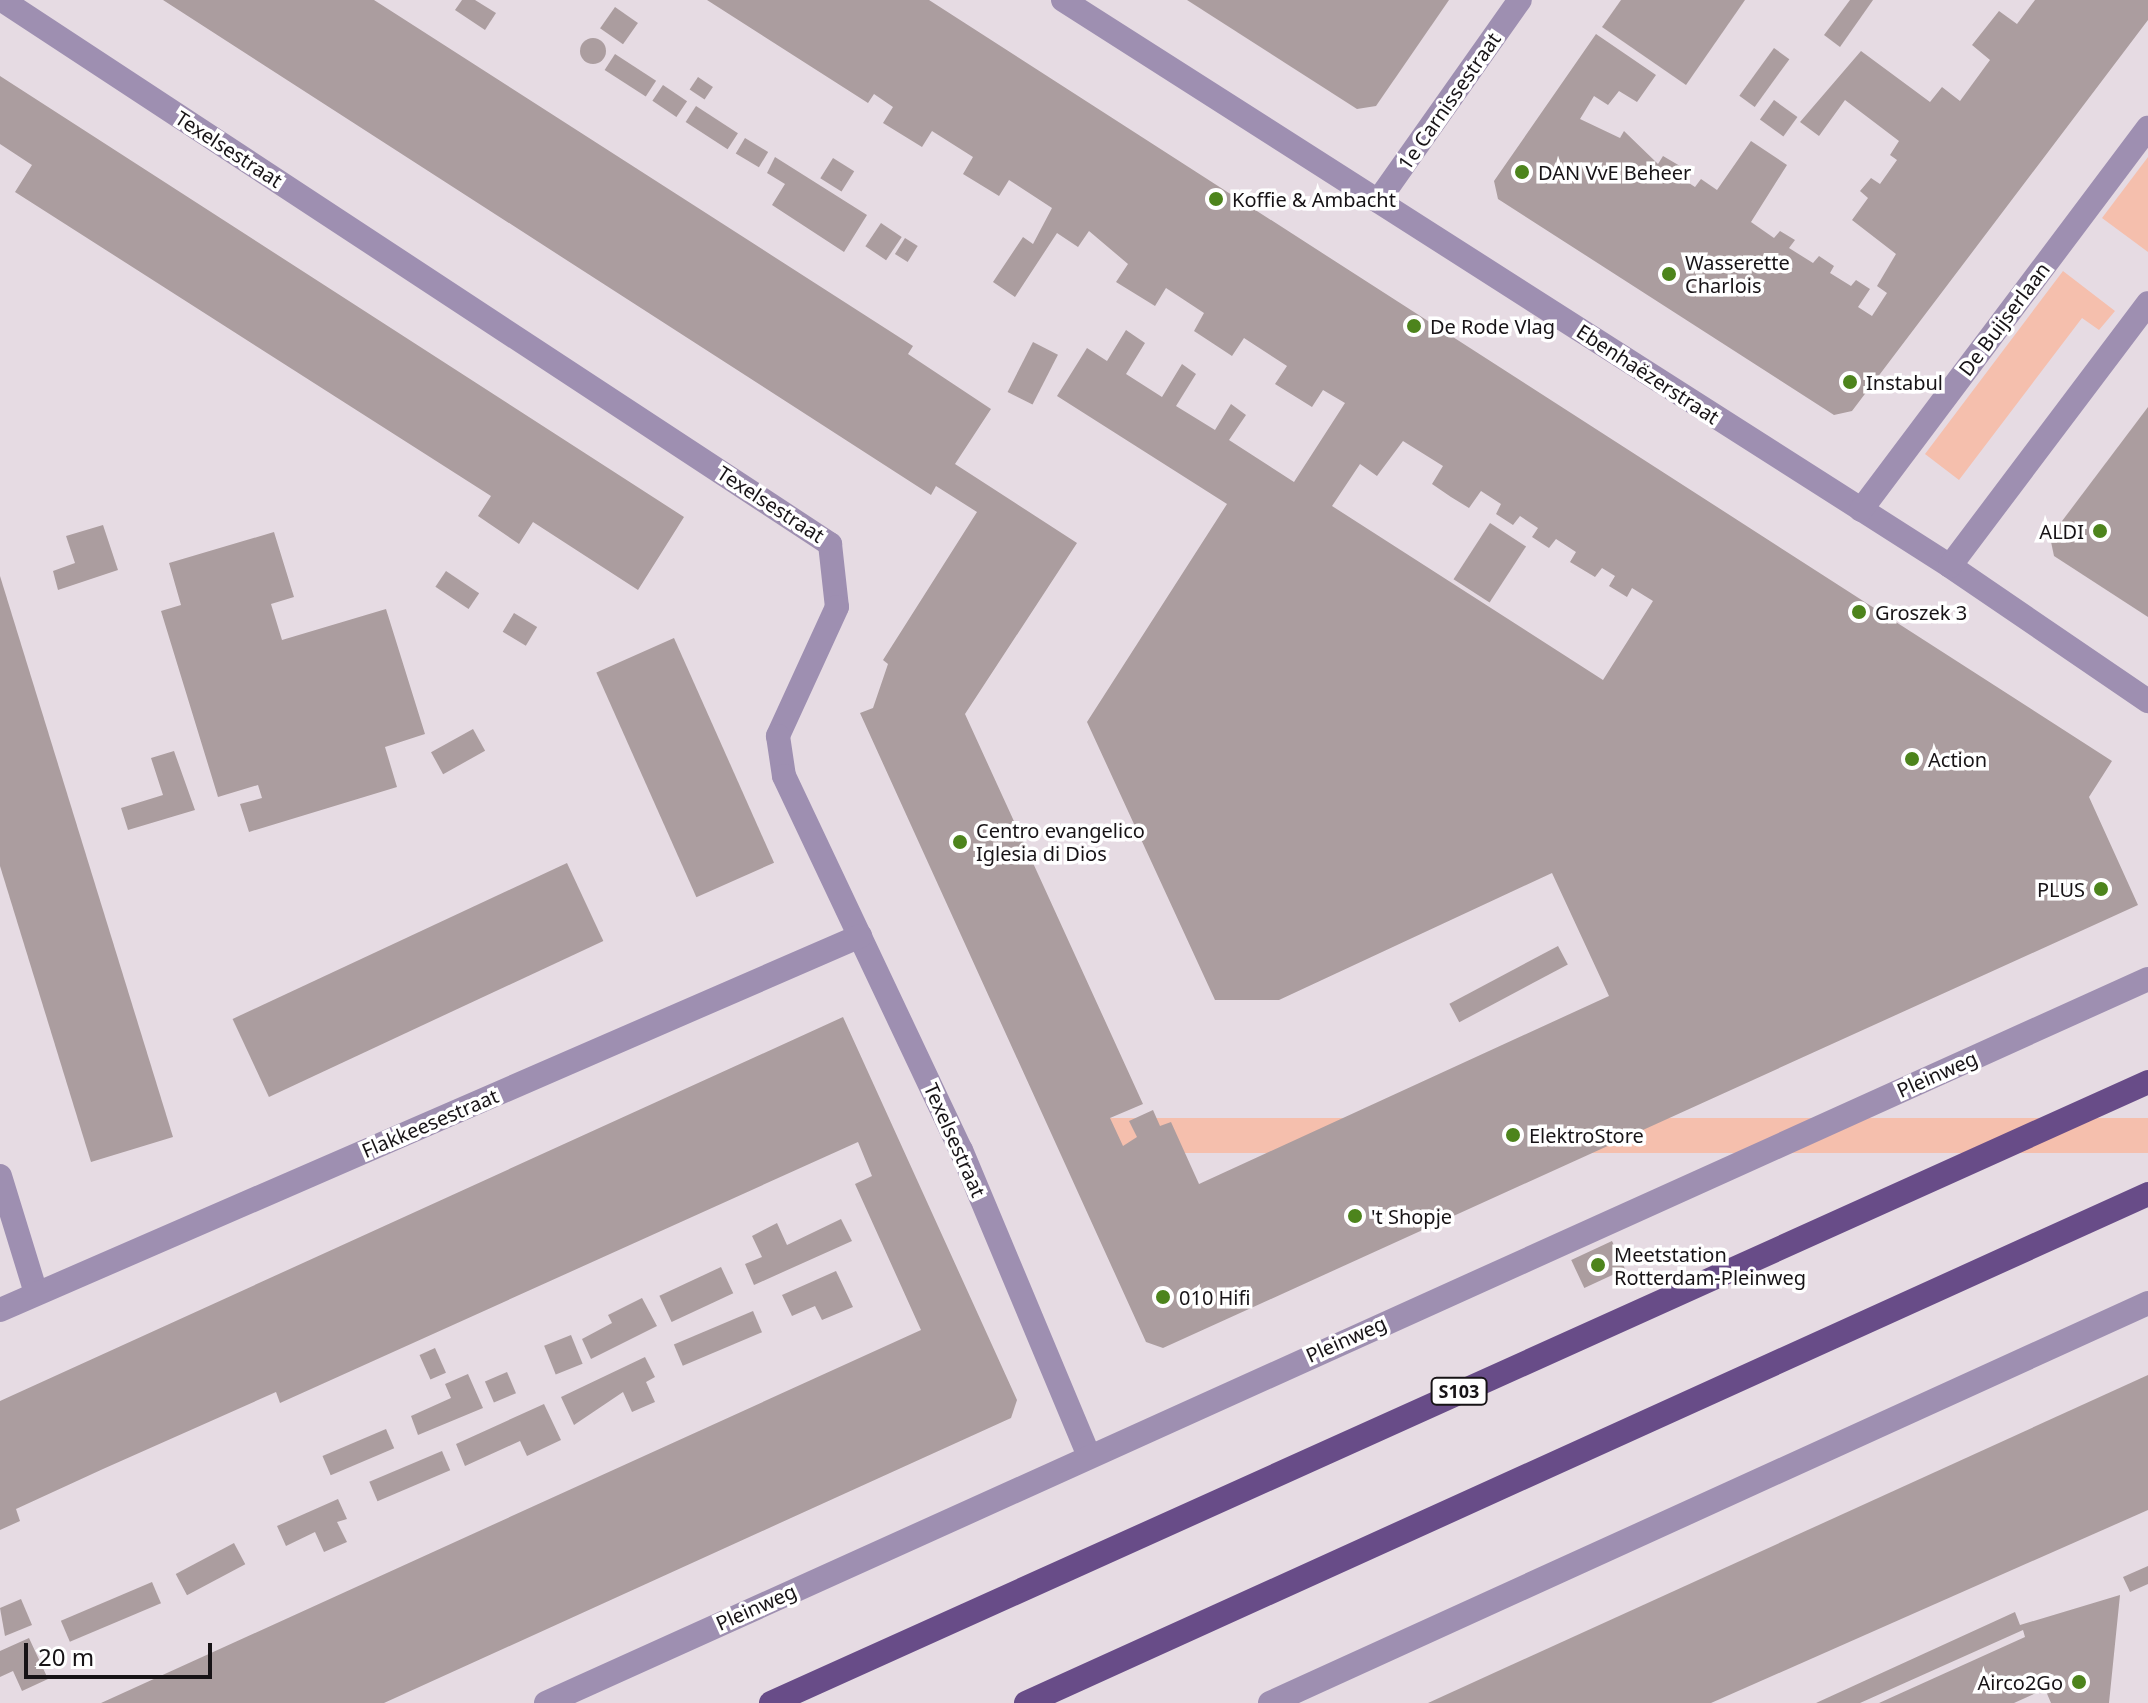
<!DOCTYPE html>
<html>
<head>
<meta charset="utf-8">
<style>
	body { margin:0 }
	#map { position:relative; width:2148px; height:1703px; overflow:hidden; background:#e6dbe3; font-family:"Noto Sans",sans-serif }
	div>[style] { position:absolute }
	[style*='--x'] { left:calc(var(--x)*1px); top:calc(var(--y)*1px); width:calc(var(--w)*1px); rotate:calc(var(--a)*1deg) }
	.green>* { inset:0; background:#f5bfad; transform-origin:0 0 }
	.building>* { inset:0; background:#ab9d9f; transform-origin:0 0 }
	.round { border-radius:50% }
	.minor>* { height:24px; margin:-12px; padding:0 12px; transform-origin:12px; border-radius:12px; background:#9e8fb1 }
	.major>* { height:24px; margin:-12px; padding:0 12px; transform-origin:12px; border-radius:12px; background:#684c88 }
	.dots>* { width:22px; height:22px; translate:-50% -50%; box-sizing:border-box; border:4px solid #fff; border-radius:50% }
	span { translate:-50% -50%; white-space:nowrap; text-align:center; line-height:1.15; -webkit-text-stroke:7px #fff; paint-order:stroke }
	.shield-label span { padding:2px 6px; background:#fff; border:2px solid; border-radius:6px; -webkit-text-stroke-width:0 }
	.shield-label { font-size:18px; color:#171316; font-weight:700 }
	.street-label { font-size:20px; color:#171316 }
	.poi-label { font-size:20px; color:#171316 }
	.left { translate:0 -50%; text-align:left }
	.right { translate:-100% -50%; text-align:right }
	.scale { position:absolute; left:24px; top:1643px; width:188px; height:36px; box-sizing:border-box; border:4px solid #171316; border-top:0; padding-left:10px; font-size:24px; line-height:28px; white-space:nowrap; color:#171316; -webkit-text-stroke:6px #fff; paint-order:stroke }
</style>
</head>
<body>
<div id="map">
	<div class="green">
		<i style="clip-path:polygon(2148px 157px,2148px 252px,2102px 218px)"></i>
		<i style="clip-path:polygon(2063px 271px,2115px 311px,2099px 330px,2082px 318px,1959px 480px,1925px 454px)"></i>
		<i style="left:2148px;top:1118px;width:35px;height:1050px;rotate:90deg"></i>
	</div>
	<div class="building">
		<i style="clip-path:polygon(evenodd,163px 0,374px 0,913px 346px,908px 354px,991px 409px,955px 464px,1077px 543px,965px 714px,1143px 1104px,1110px 1118px,1123px 1146px,1137px 1137px,1129px 1121px,1153px 1110px,1160px 1126px,1171px 1122px,1199px 1184px,1609px 996px,1552px 873px,1279px 1000px,1215px 1000px,1087px 722px,1227px 504px,1057px 396px,1087px 348px,1107px 361px,1126px 330px,1145px 343px,1126px 374px,1162px 397px,1182px 364px,1196px 374px,1176px 406px,1215px 430px,1231px 404px,1246px 415px,1229px 440px,1294px 482px,1345px 403px,1323px 390px,1312px 407px,1275px 384px,1287px 366px,1244px 338px,1232px 356px,1194px 331px,1204px 313px,1166px 288px,1155px 306px,1116px 282px,1128px 264px,1089px 231px,1078px 247px,1057px 233px,1015px 297px,993px 282px,1023px 237px,1033px 244px,1052px 208px,1009px 180px,999px 196px,963px 174px,973px 157px,932px 131px,922px 147px,883px 123px,893px 107px,874px 94px,868px 103px,707px 0,929px 0,2112px 761px,2089px 797px,2138px 905px,1163px 1348px,1146px 1342px,860px 713px,873px 708px,888px 664px,883px 660px,977px 512px,936px 486px,931px 495px,163px 0,1403px 441px,1443px 466px,1432px 484px,1451px 497px,1469px 508px,1481px 491px,1501px 504px,1496px 514px,1513px 525px,1520px 516px,1538px 528px,1532px 537px,1549px 548px,1556px 539px,1576px 552px,1570px 562px,1595px 577px,1602px 568px,1615px 576px,1609px 586px,1627px 597px,1632px 588px,1653px 601px,1603px 680px,1332px 506px,1360px 464px,1377px 476px,1403px 441px)"></i>
		<i style="clip-path:polygon(462px 0,475px 0,496px 13px,485px 30px,455px 10px)"></i>
		<i style="clip-path:polygon(1187px 0,1449px 0,1376px 106px,1357px 109px)"></i>
		<i style="clip-path:polygon(1621px 0,1745px 0,1686px 85px,1602px 27px)"></i>
		<i style="clip-path:polygon(1850px 0,1873px 0,1840px 47px,1824px 35px)"></i>
		<i style="clip-path:polygon(2035px 0,2148px 0,2148px 20px,1852px 411px,1834px 415px,1498px 199px,1494px 181px,1596px 34px,1656px 75px,1637px 102px,1619px 91px,1608px 105px,1594px 96px,1580px 119px,1620px 138px,1624px 131px,1658px 164px,1663px 156px,1680px 166px,1675px 174px,1695px 187px,1701px 179px,1717px 190px,1751px 141px,1787px 165px,1751px 222px,1774px 238px,1780px 231px,1795px 240px,1789px 248px,1813px 263px,1819px 256px,1834px 266px,1830px 273px,1851px 286px,1856px 280px,1870px 289px,1858px 307px,1872px 316px,1887px 293px,1877px 286px,1896px 254px,1852px 220px,1868px 198px,1860px 191px,1871px 178px,1880px 184px,1897px 160px,1890px 155px,1899px 141px,1845px 100px,1819px 136px,1800px 122px,1861px 51px,1930px 102px,1942px 87px,1960px 101px,1990px 60px,1972px 45px,1999px 11px,2017px 24px)"></i>
		<i style="left:615px;top:7px;width:28px;height:26px;rotate:35deg"></i>
		<i class="round" style="left:580px;top:38px;width:26px;height:26px"></i>
		<i style="left:1774px;top:48px;width:19px;height:59px;rotate:36deg"></i>
		<i style="left:615px;top:54px;width:49px;height:19px;rotate:33deg"></i>
		<i style="clip-path:polygon(0 76px,684px 517px,638px 590px,533px 522px,519px 544px,478px 516px,491px 496px,15px 192px,32px 165px,0 144px)"></i>
		<i style="left:698px;top:77px;width:18px;height:15px;rotate:34deg"></i>
		<i style="left:663px;top:85px;width:29px;height:19px;rotate:34deg"></i>
		<i style="left:1774px;top:100px;width:29px;height:24px;rotate:36deg"></i>
		<i style="left:696px;top:106px;width:50px;height:19px;rotate:33deg"></i>
		<i style="left:745px;top:138px;width:27px;height:18px;rotate:31deg"></i>
		<i style="clip-path:polygon(775px 157px,867px 215px,844px 252px,772px 205px,785px 184px,767px 173px)"></i>
		<i style="left:833px;top:158px;width:25px;height:24px;rotate:32deg"></i>
		<i style="left:881px;top:223px;width:25px;height:28px;rotate:34deg"></i>
		<i style="left:905px;top:238px;width:15px;height:19px;rotate:32deg"></i>
		<i style="left:1033px;top:342px;width:28px;height:56px;rotate:27deg"></i>
		<i style="clip-path:polygon(2148px 407px,2148px 617px,2054px 556px,2050px 537px)"></i>
		<i style="left:1490px;top:523px;width:43px;height:67px;rotate:33deg"></i>
		<i style="clip-path:polygon(103px 525px,118px 570px,58px 590px,53px 571px,75px 563px,66px 536px)"></i>
		<i style="clip-path:polygon(274px 532px,294px 597px,271px 604px,282px 640px,386px 609px,425px 734px,385px 747px,397px 787px,249px 832px,240px 804px,262px 798px,258px 785px,218px 797px,161px 611px,181px 605px,169px 563px)"></i>
		<i style="left:446px;top:571px;width:40px;height:19px;rotate:34deg"></i>
		<i style="clip-path:polygon(0 576px,173px 1137px,91px 1162px,0 866px)"></i>
		<i style="left:514px;top:613px;width:27px;height:22px;rotate:31deg"></i>
		<i style="left:674px;top:638px;width:246px;height:85px;rotate:66deg"></i>
		<i style="left:473px;top:729px;width:25px;height:48px;rotate:61deg"></i>
		<i style="clip-path:polygon(174px 751px,195px 810px,128px 830px,121px 808px,163px 795px,151px 758px)"></i>
		<i style="left:567px;top:863px;width:86px;height:369px;rotate:65deg"></i>
		<i style="left:1558px;top:946px;width:21px;height:123px;rotate:62deg"></i>
		<i style="clip-path:polygon(843px 1017px,1017px 1400px,1011px 1418px,384px 1703px,101px 1703px,921px 1330px,855px 1184px,872px 1176px,858px 1142px,280px 1403px,276px 1392px,103px 1469px,16px 1509px,20px 1521px,0 1530px,0 1401px)"></i>
		<i style="clip-path:polygon(841px 1219px,852px 1241px,754px 1285px,745px 1264px,762px 1257px,752px 1236px,777px 1223px,787px 1245px)"></i>
		<i style="left:1612px;top:1241px;width:31px;height:45px;rotate:65deg"></i>
		<i style="left:721px;top:1267px;width:29px;height:68px;rotate:65deg"></i>
		<i style="clip-path:polygon(836px 1271px,853px 1307px,822px 1320px,815px 1306px,792px 1316px,782px 1295px)"></i>
		<i style="clip-path:polygon(642px 1298px,657px 1326px,591px 1359px,582px 1339px,612px 1323px,608px 1315px)"></i>
		<i style="left:753px;top:1311px;width:23px;height:86px;rotate:67deg"></i>
		<i style="left:571px;top:1335px;width:31px;height:29px;rotate:68deg"></i>
		<i style="left:435px;top:1348px;width:27px;height:17px;rotate:66deg"></i>
		<i style="clip-path:polygon(645px 1357px,655px 1377px,646px 1382px,655px 1402px,632px 1412px,623px 1392px,574px 1425px,561px 1397px)"></i>
		<i style="left:507px;top:1372px;width:23px;height:24px;rotate:67deg"></i>
		<i style="clip-path:polygon(468px 1374px,483px 1408px,418px 1435px,411px 1416px,451px 1398px,445px 1384px)"></i>
		<i style="clip-path:polygon(2148px 1375px,2148px 1510px,1711px 1703px,1428px 1703px)"></i>
		<i style="clip-path:polygon(544px 1404px,561px 1440px,527px 1456px,520px 1441px,465px 1466px,456px 1444px)"></i>
		<i style="left:386px;top:1429px;width:21px;height:69px;rotate:67deg"></i>
		<i style="left:442px;top:1451px;width:21px;height:79px;rotate:67deg"></i>
		<i style="clip-path:polygon(338px 1499px,347px 1519px,337px 1522px,347px 1542px,324px 1552px,315px 1532px,286px 1546px,277px 1526px)"></i>
		<i style="left:234px;top:1543px;width:24px;height:66px;rotate:62deg"></i>
		<i style="clip-path:polygon(2148px 1566px,2148px 1584px,2130px 1592px,2123px 1577px)"></i>
		<i style="left:152px;top:1582px;width:23px;height:99px;rotate:67deg"></i>
		<i style="clip-path:polygon(2120px 1595px,2109px 1703px,2051px 1703px,2045px 1689px,2014px 1703px,1879px 1703px,2025px 1637px,2023px 1630px,1860px 1703px,1816px 1703px,2015px 1612px,2020px 1625px)"></i>
		<i style="clip-path:polygon(21px 1599px,32px 1625px,5px 1636px,0 1608px)"></i>
		<i style="clip-path:polygon(29px 1638px,48px 1679px,22px 1691px,13px 1671px,0 1677px,0 1651px)"></i>
	</div>
	<div class="minor">
		<i style="--x:2;--y:0;--w:991;--a:33.31"></i>
		<i style="--x:830;--y:544;--w:63;--a:83.7"></i>
		<i style="--x:837;--y:607;--w:142;--a:114.6"></i>
		<i style="--x:778;--y:736;--w:40;--a:81.5"></i>
		<i style="--x:784;--y:776;--w:414;--a:64.7"></i>
		<i style="--x:961;--y:1150;--w:332;--a:67.3"></i>
		<i style="--x:1063;--y:0;--w:1052;--a:32.54"></i>
		<i style="--x:1950;--y:566;--w:240;--a:34.3"></i>
		<i style="--x:1378;--y:201;--w:246;--a:-54.8"></i>
		<i style="--x:1861;--y:510;--w:478;--a:-53.1"></i>
		<i style="--x:1950;--y:566;--w:329;--a:-53"></i>
		<i style="--x:0;--y:1176;--w:122;--a:72.9"></i>
		<i style="--x:0;--y:1310;--w:938;--a:-23.5"></i>
		<i style="--x:546;--y:1703;--w:1758;--a:-24.32"></i>
		<i style="--x:1270;--y:1703;--w:965;--a:-24.49"></i>
	</div>
	<div class="major">
		<i style="--x:771;--y:1703;--w:1511;--a:-24.27"></i>
		<i style="--x:1026;--y:1703;--w:1232;--a:-24.4"></i>
	</div>
	<div class="dots">
		<i style="left:1522px;top:172px;background:#4d841c"></i>
		<i style="left:1216px;top:199px;background:#4d841c"></i>
		<i style="left:1669px;top:274px;background:#4d841c"></i>
		<i style="left:1414px;top:326px;background:#4d841c"></i>
		<i style="left:1850px;top:382px;background:#4d841c"></i>
		<i style="left:2100px;top:531px;background:#4d841c"></i>
		<i style="left:1859px;top:612px;background:#4d841c"></i>
		<i style="left:1912px;top:759px;background:#4d841c"></i>
		<i style="left:960px;top:842px;background:#4d841c"></i>
		<i style="left:2101px;top:889px;background:#4d841c"></i>
		<i style="left:1513px;top:1135px;background:#4d841c"></i>
		<i style="left:1355px;top:1216px;background:#4d841c"></i>
		<i style="left:1598px;top:1265px;background:#4d841c"></i>
		<i style="left:1163px;top:1297px;background:#4d841c"></i>
		<i style="left:2079px;top:1682px;background:#4d841c"></i>
	</div>
	<div class="shield-label">
		<span style="left:1459px;top:1391px">S103</span>
	</div>
	<div class="street-label">
		<span style="left:1449px;top:101px;rotate:-55deg">1e Carnissestraat</span>
		<span style="left:229px;top:149px;rotate:33deg">Texelsestraat</span>
		<span style="left:2004px;top:319px;rotate:-53deg">De Buijserlaan</span>
		<span style="left:1648px;top:374px;rotate:33deg">Ebenhaëzerstraat</span>
		<span style="left:771px;top:504px;rotate:33deg">Texelsestraat</span>
		<span style="left:1937px;top:1074px;rotate:-24deg">Pleinweg</span>
		<span style="left:430px;top:1123px;rotate:-23deg">Flakkeesestraat</span>
		<span style="left:955px;top:1140px;rotate:66deg">Texelsestraat</span>
		<span style="left:1346px;top:1339px;rotate:-24deg">Pleinweg</span>
		<span style="left:756px;top:1607px;rotate:-24deg">Pleinweg</span>
	</div>
	<div class="poi-label">
		<span class="left" style="left:1538px;top:172px">DAN VvE Beheer</span>
		<span class="left" style="left:1232px;top:199px">Koffie &amp; Ambacht</span>
		<span class="left" style="left:1685px;top:274px">Wasserette<br>Charlois</span>
		<span class="left" style="left:1430px;top:326px">De Rode Vlag</span>
		<span class="left" style="left:1866px;top:382px">Instabul</span>
		<span class="right" style="left:2084px;top:531px">ALDI</span>
		<span class="left" style="left:1875px;top:612px">Groszek 3</span>
		<span class="left" style="left:1928px;top:759px">Action</span>
		<span class="left" style="left:976px;top:842px">Centro evangelico<br>Iglesia di Dios</span>
		<span class="right" style="left:2085px;top:889px">PLUS</span>
		<span class="left" style="left:1529px;top:1135px">ElektroStore</span>
		<span class="left" style="left:1371px;top:1216px">'t Shopje</span>
		<span class="left" style="left:1614px;top:1266px">Meetstation<br>Rotterdam-Pleinweg</span>
		<span class="left" style="left:1179px;top:1297px">010 Hifi</span>
		<span class="right" style="left:2063px;top:1682px">Airco2Go</span>
	</div>
	<div class="scale">20 m</div>
</div>
</body>
</html>
